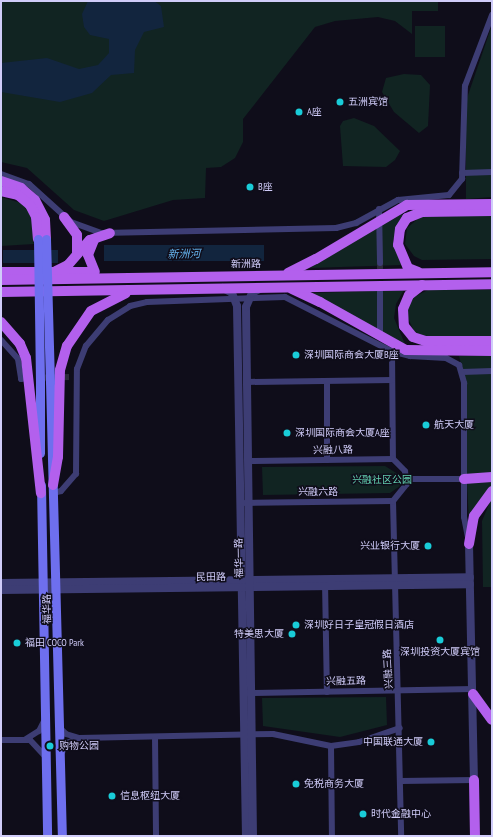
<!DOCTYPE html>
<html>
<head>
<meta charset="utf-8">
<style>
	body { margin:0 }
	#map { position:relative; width:493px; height:837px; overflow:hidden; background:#0f0d1a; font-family:"PT Sans Narrow","Noto Sans SC",sans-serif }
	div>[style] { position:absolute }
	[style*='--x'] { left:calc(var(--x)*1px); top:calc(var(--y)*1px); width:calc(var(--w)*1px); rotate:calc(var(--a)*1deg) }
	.green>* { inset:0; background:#112422; transform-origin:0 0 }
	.water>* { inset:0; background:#12253e; transform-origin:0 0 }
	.minor-tunnel>* { height:6px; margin-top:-3px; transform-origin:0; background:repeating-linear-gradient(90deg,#2c2a3b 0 6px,transparent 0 9px) }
	.minor>* { height:6px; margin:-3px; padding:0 3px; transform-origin:3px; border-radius:3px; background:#3d3d74 }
	.tertiary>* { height:8px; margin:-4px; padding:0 4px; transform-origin:4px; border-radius:4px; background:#3d3d74 }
	.secondary>* { height:9px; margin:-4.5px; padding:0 4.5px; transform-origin:4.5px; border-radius:4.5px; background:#6e6fee }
	.primary>* { height:10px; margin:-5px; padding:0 5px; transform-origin:5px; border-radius:5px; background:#b360ed }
	.secondary-bridge>* { height:9px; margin:-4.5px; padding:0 4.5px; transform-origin:4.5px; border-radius:4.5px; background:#6e6fee }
	.primary-bridge>* { height:10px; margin:-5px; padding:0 5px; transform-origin:5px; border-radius:5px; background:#b360ed }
	.dots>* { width:11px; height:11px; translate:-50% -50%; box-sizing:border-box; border:2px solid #0f0d1a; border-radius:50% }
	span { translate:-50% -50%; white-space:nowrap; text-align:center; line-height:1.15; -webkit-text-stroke:3px #0f0d1a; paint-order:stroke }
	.poi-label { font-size:10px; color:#d0ccf9 }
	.left { translate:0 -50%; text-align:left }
	.right { translate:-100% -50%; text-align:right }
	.street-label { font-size:10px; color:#d0ccf9 }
	.park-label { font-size:10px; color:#62cfb0 }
	.water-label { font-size:11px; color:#66b3ed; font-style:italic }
	.frame { position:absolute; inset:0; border:2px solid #d0ccf9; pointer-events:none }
</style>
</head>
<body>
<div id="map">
	<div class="green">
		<i style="clip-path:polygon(1px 1px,438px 1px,438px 11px,412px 11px,412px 34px,395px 21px,378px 17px,335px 21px,315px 27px,243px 119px,243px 142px,235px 158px,221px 167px,206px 168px,205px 198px,173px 200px,104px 221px,74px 210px,27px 168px,1px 162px)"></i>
		<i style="clip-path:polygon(492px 25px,492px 197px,466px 199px,466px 101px)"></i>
		<i style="left:415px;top:26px;width:30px;height:31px"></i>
		<i style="clip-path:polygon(404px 74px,421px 75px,430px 85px,428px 126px,419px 133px,394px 112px,382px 92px,386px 78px)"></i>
		<i style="clip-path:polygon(354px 118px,374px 126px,400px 151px,395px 160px,386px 167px,343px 166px,340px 126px,343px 121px)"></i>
		<i style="clip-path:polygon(1px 197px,21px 203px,31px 213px,34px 244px,1px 246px)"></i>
		<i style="clip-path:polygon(403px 213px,393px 240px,402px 265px,310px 268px)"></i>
		<i style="clip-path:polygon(492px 215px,492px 259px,422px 260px,414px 256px,405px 244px,407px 228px,420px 217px)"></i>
		<i style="clip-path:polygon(404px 290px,396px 304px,394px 318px,405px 344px,312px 293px)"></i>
		<i style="clip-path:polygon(428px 290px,492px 290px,492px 337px,422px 336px,414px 331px,406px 314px,412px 298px)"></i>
		<i style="clip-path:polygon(459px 356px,492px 356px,492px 473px,467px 475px,465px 380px)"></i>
		<i style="clip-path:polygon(385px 466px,401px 476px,400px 486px,390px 493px,263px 495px,262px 467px)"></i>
		<i style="clip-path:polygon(492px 479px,492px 489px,469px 523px,467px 482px)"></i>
		<i style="clip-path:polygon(492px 497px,492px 587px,483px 587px,482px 521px)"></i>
		<i style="clip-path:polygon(386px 697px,387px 725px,340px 737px,263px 726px,262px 698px)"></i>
	</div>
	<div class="water">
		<i style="clip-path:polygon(88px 1px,154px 1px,161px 6px,164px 27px,144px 32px,135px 50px,134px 73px,111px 75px,92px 93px,60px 102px,1px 92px,1px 63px,47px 58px,79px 69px,98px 65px,109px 53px,109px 39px,90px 35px,84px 27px,82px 14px)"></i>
		<i style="left:264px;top:245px;width:16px;height:160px;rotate:90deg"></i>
		<i style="left:58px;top:250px;width:13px;height:55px;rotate:90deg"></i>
	</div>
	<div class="minor-tunnel">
		<i style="--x:380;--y:263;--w:26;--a:90"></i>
		<i style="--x:27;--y:378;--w:43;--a:-1.3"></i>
	</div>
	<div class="minor">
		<i style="--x:462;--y:173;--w:30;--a:-2"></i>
		<i style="--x:1;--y:174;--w:30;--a:20"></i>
		<i style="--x:29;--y:184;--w:57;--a:42.1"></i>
		<i style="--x:71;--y:222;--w:33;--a:20"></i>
		<i style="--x:102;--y:233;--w:234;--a:-1.2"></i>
		<i style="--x:336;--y:228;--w:21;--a:-14"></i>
		<i style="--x:356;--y:223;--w:48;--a:-28.7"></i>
		<i style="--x:398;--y:200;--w:51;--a:-5.6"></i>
		<i style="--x:449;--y:195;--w:21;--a:-51"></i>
		<i style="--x:462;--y:179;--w:93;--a:-88.2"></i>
		<i style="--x:465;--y:86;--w:76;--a:-69.2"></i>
		<i style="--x:379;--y:209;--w:54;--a:88.9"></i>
		<i style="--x:380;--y:292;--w:45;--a:90"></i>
		<i style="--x:1;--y:340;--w:25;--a:48"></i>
		<i style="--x:18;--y:359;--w:20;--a:81"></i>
		<i style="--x:21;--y:379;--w:6;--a:-9"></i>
		<i style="--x:392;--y:351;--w:108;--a:89.5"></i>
		<i style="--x:462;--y:372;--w:30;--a:-2"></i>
		<i style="--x:327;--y:381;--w:79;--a:90"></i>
		<i style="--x:247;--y:382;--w:145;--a:-0.8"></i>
		<i style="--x:408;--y:479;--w:56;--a:0"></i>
		<i style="--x:53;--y:493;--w:8;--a:-14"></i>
		<i style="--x:61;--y:491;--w:23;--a:-49"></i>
		<i style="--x:76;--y:474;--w:105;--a:-89.5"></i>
		<i style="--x:77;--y:369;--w:25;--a:-69"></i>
		<i style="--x:86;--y:346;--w:34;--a:-50"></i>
		<i style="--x:108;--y:320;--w:26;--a:-32"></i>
		<i style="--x:130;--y:306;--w:17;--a:-13"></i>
		<i style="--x:147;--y:302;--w:138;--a:-2.1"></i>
		<i style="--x:285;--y:297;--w:119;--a:27"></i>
		<i style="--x:391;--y:351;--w:20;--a:15"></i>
		<i style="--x:410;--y:356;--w:36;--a:3"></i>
		<i style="--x:446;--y:358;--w:15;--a:28"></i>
		<i style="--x:459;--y:365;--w:19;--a:74"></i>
		<i style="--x:464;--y:383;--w:134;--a:90"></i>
		<i style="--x:464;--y:517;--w:20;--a:79"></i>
		<i style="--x:393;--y:501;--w:335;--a:88.6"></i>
		<i style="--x:245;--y:503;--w:148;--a:-0.8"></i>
		<i style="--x:393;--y:501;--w:22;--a:-51"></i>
		<i style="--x:407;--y:484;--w:13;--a:-99"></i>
		<i style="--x:405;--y:471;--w:17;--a:-135"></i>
		<i style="--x:393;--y:459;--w:145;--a:179.2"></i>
		<i style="--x:325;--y:582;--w:110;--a:89"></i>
		<i style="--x:249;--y:693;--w:224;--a:-1"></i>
		<i style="--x:60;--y:728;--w:8;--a:45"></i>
		<i style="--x:66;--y:734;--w:14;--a:17"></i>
		<i style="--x:79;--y:738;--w:194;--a:-1.2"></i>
		<i style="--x:273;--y:734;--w:59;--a:11.7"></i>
		<i style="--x:331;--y:746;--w:28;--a:-8"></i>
		<i style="--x:359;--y:742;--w:43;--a:-18.9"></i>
		<i style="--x:155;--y:737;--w:99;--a:89.4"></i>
		<i style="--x:26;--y:739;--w:15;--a:-32"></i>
		<i style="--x:39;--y:731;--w:11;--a:-63"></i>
		<i style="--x:1;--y:740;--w:29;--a:0"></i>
		<i style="--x:30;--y:740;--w:21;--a:47"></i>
		<i style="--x:331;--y:746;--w:90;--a:89.4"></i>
		<i style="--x:61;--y:754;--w:13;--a:-61"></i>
		<i style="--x:67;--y:743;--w:12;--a:-24"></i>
		<i style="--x:401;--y:781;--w:73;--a:-0.8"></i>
	</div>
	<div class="tertiary">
		<i style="--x:223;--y:288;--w:10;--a:29"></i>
		<i style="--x:232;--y:293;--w:14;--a:69"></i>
		<i style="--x:237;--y:306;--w:530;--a:89.03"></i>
		<i style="--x:469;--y:544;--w:236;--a:88.8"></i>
		<i style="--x:1;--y:583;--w:469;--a:-0.7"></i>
		<i style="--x:1;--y:590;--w:469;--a:-0.7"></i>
		<i style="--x:253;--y:836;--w:529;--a:-90.76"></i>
		<i style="--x:246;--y:307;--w:15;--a:-67"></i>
		<i style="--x:252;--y:293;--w:10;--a:-29"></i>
	</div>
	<div class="secondary">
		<i style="--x:40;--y:382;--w:71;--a:90"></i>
		<i style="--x:50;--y:382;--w:454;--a:88.5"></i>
		<i style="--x:41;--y:485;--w:351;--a:89"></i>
	</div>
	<div class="primary">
		<i style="--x:1;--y:181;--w:21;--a:19"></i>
		<i style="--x:21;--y:188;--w:18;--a:41"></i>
		<i style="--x:35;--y:200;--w:22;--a:63"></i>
		<i style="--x:45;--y:220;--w:19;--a:87"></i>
		<i style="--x:1;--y:191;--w:17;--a:13"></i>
		<i style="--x:18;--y:195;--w:16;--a:40"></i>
		<i style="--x:30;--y:205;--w:13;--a:63"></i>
		<i style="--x:36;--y:217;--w:22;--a:85"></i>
		<i style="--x:64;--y:217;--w:22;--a:54"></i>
		<i style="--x:77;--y:235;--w:19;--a:90"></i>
		<i style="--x:94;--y:240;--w:16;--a:112"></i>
		<i style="--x:88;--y:255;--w:18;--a:68"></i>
		<i style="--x:56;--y:271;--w:13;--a:-27"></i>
		<i style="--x:68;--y:265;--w:33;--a:-49"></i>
		<i style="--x:90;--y:240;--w:21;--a:-19"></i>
		<i style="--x:1;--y:272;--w:90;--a:0"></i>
		<i style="--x:418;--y:272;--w:11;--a:-158"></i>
		<i style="--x:408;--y:268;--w:25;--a:-113"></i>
		<i style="--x:398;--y:245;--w:16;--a:-83"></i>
		<i style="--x:400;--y:229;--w:13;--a:-58"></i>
		<i style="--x:407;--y:218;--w:16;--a:-22"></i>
		<i style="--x:422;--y:212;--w:70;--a:-0.8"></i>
		<i style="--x:288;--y:273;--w:31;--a:-27"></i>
		<i style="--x:1;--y:280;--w:491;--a:-0.9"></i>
		<i style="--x:422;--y:285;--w:16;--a:142"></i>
		<i style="--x:409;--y:295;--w:15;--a:113"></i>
		<i style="--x:403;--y:309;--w:17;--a:87"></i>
		<i style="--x:404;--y:326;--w:14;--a:51"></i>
		<i style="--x:413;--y:337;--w:13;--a:18"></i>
		<i style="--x:425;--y:341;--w:67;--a:0"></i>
		<i style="--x:292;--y:289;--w:31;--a:25"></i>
		<i style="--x:1;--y:292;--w:491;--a:-0.9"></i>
		<i style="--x:1;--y:322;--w:29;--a:49"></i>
		<i style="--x:20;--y:344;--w:15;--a:67"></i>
		<i style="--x:26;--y:358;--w:136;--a:83.7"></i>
		<i style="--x:464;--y:479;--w:28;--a:-4"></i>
		<i style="--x:53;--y:485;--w:28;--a:-80"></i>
		<i style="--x:58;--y:457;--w:87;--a:-88.7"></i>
		<i style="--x:60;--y:370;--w:25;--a:-74"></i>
		<i style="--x:67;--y:346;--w:42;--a:-55.6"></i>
		<i style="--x:91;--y:311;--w:39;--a:-27"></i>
		<i style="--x:469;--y:544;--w:28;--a:-80"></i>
		<i style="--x:474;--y:516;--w:31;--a:-54"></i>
		<i style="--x:473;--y:694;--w:32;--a:54"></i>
		<i style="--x:474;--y:780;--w:56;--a:89"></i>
	</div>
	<div class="secondary-bridge">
		<i style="--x:38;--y:239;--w:143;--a:89.2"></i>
		<i style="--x:46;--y:239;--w:143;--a:88.4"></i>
	</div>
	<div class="primary-bridge">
		<i style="--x:316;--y:259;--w:106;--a:-30.7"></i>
		<i style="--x:407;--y:205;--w:85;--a:-0.7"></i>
		<i style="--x:320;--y:302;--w:98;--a:29.2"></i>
		<i style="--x:406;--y:350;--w:86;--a:0.7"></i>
	</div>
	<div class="dots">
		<i style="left:340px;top:102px;background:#19ccd8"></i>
		<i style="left:299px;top:112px;background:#19ccd8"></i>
		<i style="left:250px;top:187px;background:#19ccd8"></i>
		<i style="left:296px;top:355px;background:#19ccd8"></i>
		<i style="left:426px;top:425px;background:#19ccd8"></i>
		<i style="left:287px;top:433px;background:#19ccd8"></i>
		<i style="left:428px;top:546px;background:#19ccd8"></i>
		<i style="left:296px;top:625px;background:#19ccd8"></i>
		<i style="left:292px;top:634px;background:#19ccd8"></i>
		<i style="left:440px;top:640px;background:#19ccd8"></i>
		<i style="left:17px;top:643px;background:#19ccd8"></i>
		<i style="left:431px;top:742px;background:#19ccd8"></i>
		<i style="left:50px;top:746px;background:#19ccd8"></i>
		<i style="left:296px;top:784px;background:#19ccd8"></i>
		<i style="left:112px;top:796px;background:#19ccd8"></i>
		<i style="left:363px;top:814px;background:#19ccd8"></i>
	</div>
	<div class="poi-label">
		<span class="left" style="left:348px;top:102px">五洲宾馆</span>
		<span class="left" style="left:307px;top:112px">A座</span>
		<span class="left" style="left:258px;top:187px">B座</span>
		<span class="left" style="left:304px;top:355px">深圳国际商会大厦B座</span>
		<span class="left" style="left:434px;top:425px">航天大厦</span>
		<span class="left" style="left:295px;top:433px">深圳国际商会大厦A座</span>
		<span class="right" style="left:420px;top:546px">兴业银行大厦</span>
		<span class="left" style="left:304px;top:625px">深圳好日子皇冠假日酒店</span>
		<span class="right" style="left:284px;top:634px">特美思大厦</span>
		<span class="left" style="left:25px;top:643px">福田 COCO Park</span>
		<span style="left:440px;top:652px">深圳投资大厦宾馆</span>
		<span class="right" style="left:423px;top:742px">中国联通大厦</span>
		<span class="left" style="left:59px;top:746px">购物公园</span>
		<span class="left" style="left:304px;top:784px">免税商务大厦</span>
		<span class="left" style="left:120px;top:796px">信息枢纽大厦</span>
		<span class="left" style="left:371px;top:814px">时代金融中心</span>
	</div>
	<div class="street-label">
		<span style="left:246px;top:264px;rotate:-1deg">新洲路</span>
		<span style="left:333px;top:450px;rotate:-1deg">兴融八路</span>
		<span style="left:318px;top:492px">兴融六路</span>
		<span style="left:239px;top:558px;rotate:-91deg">福华一路</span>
		<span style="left:211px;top:577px;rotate:-1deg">民田路</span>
		<span style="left:47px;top:609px;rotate:-91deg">福华路</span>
		<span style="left:388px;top:669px;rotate:-93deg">兴融三路</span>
		<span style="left:346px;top:681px;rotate:-1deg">兴融五路</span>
	</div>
	<div class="park-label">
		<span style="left:382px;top:480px">兴融社区公园</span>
	</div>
	<div class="water-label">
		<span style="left:184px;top:254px;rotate:-1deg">新洲河</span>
	</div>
	<div class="frame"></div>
</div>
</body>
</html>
